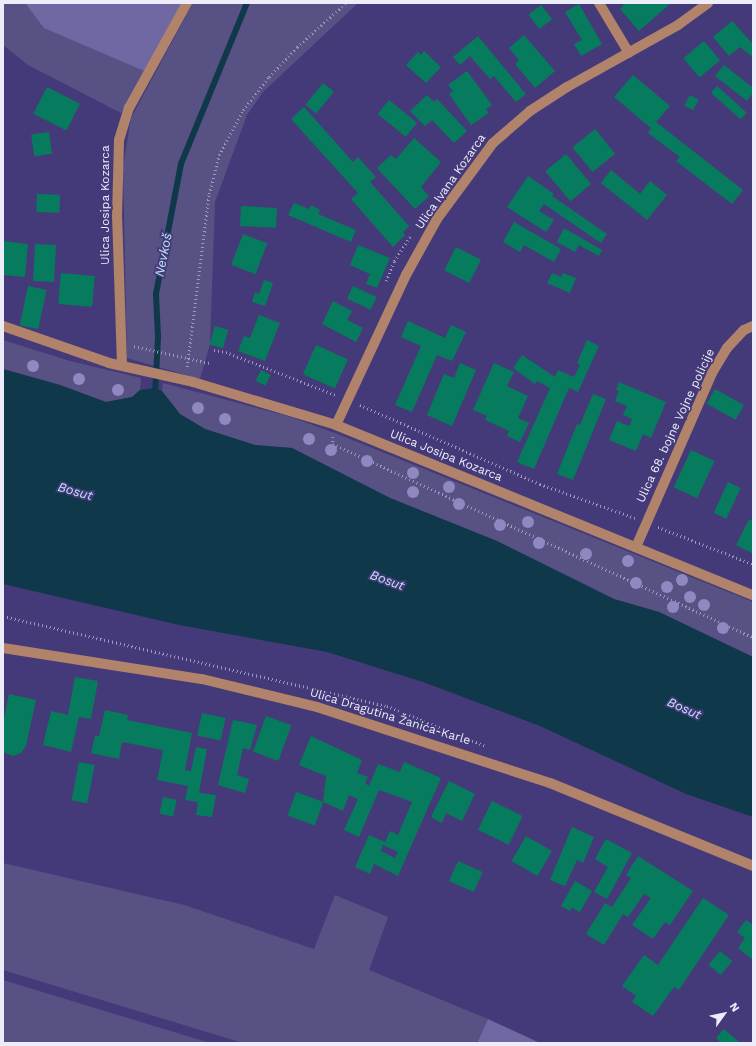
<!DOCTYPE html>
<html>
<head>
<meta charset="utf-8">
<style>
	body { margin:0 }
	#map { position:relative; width:756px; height:1046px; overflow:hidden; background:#453a79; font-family:"Work Sans",sans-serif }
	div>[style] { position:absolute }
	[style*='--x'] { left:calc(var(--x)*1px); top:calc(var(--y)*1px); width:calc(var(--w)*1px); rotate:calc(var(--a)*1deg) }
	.green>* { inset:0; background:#585184 }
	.forest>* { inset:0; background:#7068a3 }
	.water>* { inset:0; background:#0f394a }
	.stream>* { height:5.5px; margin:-2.75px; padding:0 2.75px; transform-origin:2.75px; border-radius:2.75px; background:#0f394a }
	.building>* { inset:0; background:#077b5e; transform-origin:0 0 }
	.path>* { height:2.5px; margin-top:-1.25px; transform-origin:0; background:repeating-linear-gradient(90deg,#9f99bf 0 1px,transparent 0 4px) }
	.minor>* { height:10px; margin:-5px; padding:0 5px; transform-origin:5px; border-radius:5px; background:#b1836a }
	.trees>* { width:12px; height:12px; margin:-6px; border-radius:50%; background:#9088c1 }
	span { translate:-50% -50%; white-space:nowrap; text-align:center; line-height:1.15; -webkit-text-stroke:3.5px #453a79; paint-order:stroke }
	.street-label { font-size:12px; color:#edecfb }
	.water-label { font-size:13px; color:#bce2f5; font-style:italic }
	.frame { position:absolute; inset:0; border:4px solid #edecfb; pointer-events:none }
	.north { position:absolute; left:704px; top:994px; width:40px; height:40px; -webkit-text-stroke:3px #453a79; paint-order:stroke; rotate:57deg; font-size:11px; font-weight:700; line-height:16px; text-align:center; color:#edecfb }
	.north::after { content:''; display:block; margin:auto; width:14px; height:18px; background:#edecfb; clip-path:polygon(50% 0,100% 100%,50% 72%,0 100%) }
</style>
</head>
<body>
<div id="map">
	<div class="green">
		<i style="clip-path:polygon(3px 3px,25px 3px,45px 28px,144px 71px,121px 113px,28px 65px,3px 45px)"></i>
		<i style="clip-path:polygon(193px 3px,358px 3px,263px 92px,247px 115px,215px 202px,210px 344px,200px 379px,127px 358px,123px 168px,131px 118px)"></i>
		<i style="clip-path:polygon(3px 340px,70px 361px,141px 378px,140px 390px,132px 397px,106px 402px,60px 385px,3px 369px)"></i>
		<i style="clip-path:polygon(163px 383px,291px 417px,340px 435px,753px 602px,753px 657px,659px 612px,614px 599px,497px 541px,390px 498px,292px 448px,255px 445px,205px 429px,180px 414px,162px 391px)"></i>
		<i style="clip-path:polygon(3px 863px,184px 905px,314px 949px,335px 895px,388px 917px,369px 970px,488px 1019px,477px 1043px,243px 1043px,3px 970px)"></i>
		<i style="clip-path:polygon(3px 980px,210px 1043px,3px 1043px)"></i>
	</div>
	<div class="forest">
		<i style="clip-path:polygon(25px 3px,182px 3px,144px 71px,44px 28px)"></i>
		<i style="clip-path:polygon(488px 1019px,540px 1043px,477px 1043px)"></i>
	</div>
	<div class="water">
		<i style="clip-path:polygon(3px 369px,60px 385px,106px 402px,132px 397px,140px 390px,154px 388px,162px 391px,180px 414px,205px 429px,255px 445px,292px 448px,390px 498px,497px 541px,614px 599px,659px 612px,753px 657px,753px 817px,686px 794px,540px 726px,423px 682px,327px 652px,179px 625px,3px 584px)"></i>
	</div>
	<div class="stream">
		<i style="--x:155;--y:395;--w:58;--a:-87"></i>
		<i style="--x:158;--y:337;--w:43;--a:-92.7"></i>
		<i style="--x:156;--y:294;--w:132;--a:-79.1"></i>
		<i style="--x:181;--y:164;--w:174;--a:-67.7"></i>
	</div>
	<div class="building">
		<i style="clip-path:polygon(622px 3px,671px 3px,639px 31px,620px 9px,624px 5px)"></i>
		<i style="clip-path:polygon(579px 4px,602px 44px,581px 56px,574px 44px,582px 40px,565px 12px)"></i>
		<i style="left:541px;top:5px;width:18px;height:16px;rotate:52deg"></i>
		<i style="clip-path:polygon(732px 21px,753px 44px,753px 57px,740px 47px,729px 56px,713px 37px)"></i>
		<i style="clip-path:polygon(524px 35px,555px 71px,535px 88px,515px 64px,519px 60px,509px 48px)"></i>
		<i style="clip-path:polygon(478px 36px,526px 94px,516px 102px,494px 76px,490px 79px,470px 56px,460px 65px,453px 57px)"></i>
		<i style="left:704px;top:41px;width:25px;height:27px;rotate:50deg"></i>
		<i style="clip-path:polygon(424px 51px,441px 67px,426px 83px,406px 65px,418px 52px,421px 55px)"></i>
		<i style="clip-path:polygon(724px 65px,753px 88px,753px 93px,747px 101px,715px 76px)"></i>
		<i style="clip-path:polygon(467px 71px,492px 105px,486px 109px,489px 113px,471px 125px,449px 94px,453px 91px,448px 85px)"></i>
		<i style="clip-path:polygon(633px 75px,670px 106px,656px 122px,743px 190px,732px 204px,676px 161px,680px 157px,648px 133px,651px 128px,614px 97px)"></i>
		<i style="left:323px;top:83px;width:14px;height:28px;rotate:39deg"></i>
		<i style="left:717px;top:86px;width:40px;height:9px;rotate:42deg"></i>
		<i style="left:47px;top:87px;width:37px;height:30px;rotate:27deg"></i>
		<i style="clip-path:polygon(427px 95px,434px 102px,437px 99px,467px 131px,454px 143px,432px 120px,425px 126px,410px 111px)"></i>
		<i style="left:690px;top:95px;width:10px;height:12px;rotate:29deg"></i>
		<i style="left:389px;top:100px;width:36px;height:18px;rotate:39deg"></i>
		<i style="clip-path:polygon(304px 107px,353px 162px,358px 157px,376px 177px,370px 182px,409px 226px,403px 232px,405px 235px,393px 247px,351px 199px,358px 193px,291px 119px)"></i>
		<i style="left:595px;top:129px;width:32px;height:29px;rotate:51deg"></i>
		<i style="left:49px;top:132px;width:22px;height:18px;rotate:82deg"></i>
		<i style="clip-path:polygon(414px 138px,441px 162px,421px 187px,429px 196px,415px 209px,377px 168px,391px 155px,396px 159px)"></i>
		<i style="left:566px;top:154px;width:39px;height:27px;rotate:50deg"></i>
		<i style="clip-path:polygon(611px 170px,640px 194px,650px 181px,667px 195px,647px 220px,601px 183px)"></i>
		<i style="clip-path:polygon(528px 176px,554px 194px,552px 196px,607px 234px,601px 243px,544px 204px,539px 211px,554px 220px,546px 232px,507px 207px)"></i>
		<i style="left:37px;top:194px;width:23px;height:18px;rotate:2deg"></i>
		<i style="clip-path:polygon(294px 203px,309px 209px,311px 205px,320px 210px,318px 214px,356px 230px,351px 242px,288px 215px)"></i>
		<i style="left:241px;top:206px;width:36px;height:20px;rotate:3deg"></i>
		<i style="clip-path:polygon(514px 222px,561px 249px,554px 262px,524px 245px,520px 252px,503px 242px)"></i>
		<i style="clip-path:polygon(564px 228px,602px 250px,599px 256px,579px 245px,575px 252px,557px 242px)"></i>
		<i style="left:243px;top:234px;width:26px;height:33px;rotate:21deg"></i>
		<i style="clip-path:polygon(3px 241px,28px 244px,25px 277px,3px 275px)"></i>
		<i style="left:35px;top:244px;width:21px;height:37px;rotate:3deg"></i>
		<i style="clip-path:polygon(358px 245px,390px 258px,377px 288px,366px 284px,370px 274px,350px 265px)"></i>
		<i style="left:456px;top:247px;width:28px;height:26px;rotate:27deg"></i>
		<i style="left:61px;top:273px;width:34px;height:31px;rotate:5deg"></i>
		<i style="clip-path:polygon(552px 273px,561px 277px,563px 273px,576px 278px,570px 293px,547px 283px)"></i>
		<i style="clip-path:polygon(264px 280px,273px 283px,265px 306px,252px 302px,255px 292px,259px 294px)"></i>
		<i style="left:28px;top:286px;width:19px;height:40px;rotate:12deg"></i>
		<i style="left:353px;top:286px;width:26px;height:14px;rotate:25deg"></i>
		<i style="clip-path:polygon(333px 301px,352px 311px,347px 320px,363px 328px,356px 342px,322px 324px)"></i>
		<i style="clip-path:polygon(259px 315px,280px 323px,265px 361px,238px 351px,244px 336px,250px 338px)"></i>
		<i style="clip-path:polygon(408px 321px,445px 338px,451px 325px,466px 332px,452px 361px,437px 355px,412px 412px,395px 405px,421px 346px,401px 337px)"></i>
		<i style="left:215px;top:326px;width:14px;height:19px;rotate:17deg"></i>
		<i style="clip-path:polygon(587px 340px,599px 346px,578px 392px,569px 388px,534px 469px,517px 462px,550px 388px,537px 381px,535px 384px,513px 368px,522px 355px,555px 377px,558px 370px,574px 377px,580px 365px,577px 363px)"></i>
		<i style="left:316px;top:345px;width:35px;height:32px;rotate:24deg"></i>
		<i style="clip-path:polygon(460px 363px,476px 370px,452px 426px,427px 415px,444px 374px,454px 378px)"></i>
		<i style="clip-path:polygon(494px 363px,514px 372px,507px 386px,528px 396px,518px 418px,529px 423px,520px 442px,507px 436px,509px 431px,485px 420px,487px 416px,473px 410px)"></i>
		<i style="left:261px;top:370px;width:11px;height:12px;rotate:27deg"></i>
		<i style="clip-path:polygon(619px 382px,666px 402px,651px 438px,643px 434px,636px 451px,609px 440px,617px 421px,629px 426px,632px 419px,623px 415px,627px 406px,615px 401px,619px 391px,616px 390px)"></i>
		<i style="left:715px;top:389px;width:33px;height:17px;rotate:29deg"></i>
		<i style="clip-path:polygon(593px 394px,606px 399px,573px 480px,557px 474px,577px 424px,580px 425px)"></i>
		<i style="left:691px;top:450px;width:26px;height:41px;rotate:25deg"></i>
		<i style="left:728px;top:482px;width:14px;height:34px;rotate:25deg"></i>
		<i style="clip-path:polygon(749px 519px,753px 521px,752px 553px,736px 545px)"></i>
		<i style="clip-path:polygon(75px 677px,98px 681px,91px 719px,79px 717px,71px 752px,43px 745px,51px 711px,68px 715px)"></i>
		<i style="clip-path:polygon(9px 694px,36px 700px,26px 746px,21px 753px,13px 756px,3px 752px,3px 723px)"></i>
		<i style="clip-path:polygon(105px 710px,128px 715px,127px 720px,192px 733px,185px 770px,191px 771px,196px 747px,207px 749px,199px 793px,216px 795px,212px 817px,196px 815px,198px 802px,185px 800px,188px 786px,157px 780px,163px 750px,122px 742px,119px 759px,91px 753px,95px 736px,99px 736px)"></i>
		<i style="left:202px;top:713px;width:24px;height:23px;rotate:12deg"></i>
		<i style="left:266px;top:716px;width:27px;height:38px;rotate:20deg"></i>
		<i style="clip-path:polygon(233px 720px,257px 725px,250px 750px,243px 748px,237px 775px,249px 779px,245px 793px,218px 785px)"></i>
		<i style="clip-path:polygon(evenodd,311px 736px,362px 760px,357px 773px,368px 777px,365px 783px,369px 786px,378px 764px,400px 772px,404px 762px,441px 778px,398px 876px,374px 864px,370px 874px,355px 867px,369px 835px,385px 842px,390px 831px,398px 835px,412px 802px,379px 790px,359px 837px,344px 830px,358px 799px,349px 795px,343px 811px,323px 802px,326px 776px,299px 765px,311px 736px,383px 845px,398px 852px,395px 858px,381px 851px,383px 845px)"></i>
		<i style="left:79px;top:762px;width:16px;height:39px;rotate:11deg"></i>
		<i style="clip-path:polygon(449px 781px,475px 794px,462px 821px,446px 813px,442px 823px,431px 817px)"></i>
		<i style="left:296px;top:792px;width:29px;height:25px;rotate:20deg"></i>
		<i style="left:163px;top:797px;width:14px;height:17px;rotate:12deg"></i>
		<i style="left:492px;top:801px;width:34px;height:32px;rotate:26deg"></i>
		<i style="clip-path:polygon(572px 827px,594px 837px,583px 863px,577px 860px,565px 886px,550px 880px)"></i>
		<i style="left:526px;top:836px;width:30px;height:29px;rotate:30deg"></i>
		<i style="clip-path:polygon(606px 839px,632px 853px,607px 899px,594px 892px,608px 867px,595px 859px)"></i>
		<i style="clip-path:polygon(638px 856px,693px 891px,670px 925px,665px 922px,653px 939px,632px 925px,651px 898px,644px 894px,628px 917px,623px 914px,604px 945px,586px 934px,605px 903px,612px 907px,631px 878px,626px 875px)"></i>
		<i style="left:458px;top:861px;width:27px;height:22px;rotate:24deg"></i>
		<i style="clip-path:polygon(575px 881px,592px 891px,580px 912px,572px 908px,570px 911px,561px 906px)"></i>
		<i style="clip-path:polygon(703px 898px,729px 915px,679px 990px,674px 987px,653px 1016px,632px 1002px,636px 996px,622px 986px,644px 955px,658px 965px)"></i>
		<i style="clip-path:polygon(746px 920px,753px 925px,753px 960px,738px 948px,745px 938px,737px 932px)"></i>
		<i style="left:720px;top:951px;width:16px;height:18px;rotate:40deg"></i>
		<i style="clip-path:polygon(724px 1029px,738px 1041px,737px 1043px,721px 1043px,716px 1038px)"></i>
	</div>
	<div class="path">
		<i style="--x:386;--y:281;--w:22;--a:-68"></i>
		<i style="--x:394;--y:261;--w:30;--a:-57"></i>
		<i style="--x:134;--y:346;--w:77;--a:12.8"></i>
		<i style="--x:214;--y:350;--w:12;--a:9"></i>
		<i style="--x:226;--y:352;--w:118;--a:21.4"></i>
		<i style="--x:187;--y:367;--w:174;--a:-82.8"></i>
		<i style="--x:209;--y:194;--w:40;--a:-75.6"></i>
		<i style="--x:219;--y:155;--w:51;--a:-61.9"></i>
		<i style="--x:243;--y:110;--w:42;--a:-51.8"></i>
		<i style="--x:269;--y:77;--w:41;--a:-47"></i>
		<i style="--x:297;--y:47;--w:66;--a:-41.9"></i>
		<i style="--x:360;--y:405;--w:197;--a:23.7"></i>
		<i style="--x:540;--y:484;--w:101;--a:19.7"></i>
		<i style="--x:333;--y:437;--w:7;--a:90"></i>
		<i style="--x:333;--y:444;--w:462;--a:24.7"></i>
		<i style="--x:658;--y:527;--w:102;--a:21.3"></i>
		<i style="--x:3;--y:616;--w:394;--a:13.2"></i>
		<i style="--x:387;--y:706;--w:107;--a:22"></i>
	</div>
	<div class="minor">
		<i style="--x:599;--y:3;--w:58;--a:59"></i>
		<i style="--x:3;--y:326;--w:112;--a:19.2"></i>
		<i style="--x:109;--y:363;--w:86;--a:12.7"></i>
		<i style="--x:193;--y:382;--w:149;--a:16.7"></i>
		<i style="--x:336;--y:425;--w:450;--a:22.2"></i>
		<i style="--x:122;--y:365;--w:148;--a:-91.9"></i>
		<i style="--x:117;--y:217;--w:77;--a:-88.5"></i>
		<i style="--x:119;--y:140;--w:34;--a:-73"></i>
		<i style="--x:129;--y:108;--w:120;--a:-61.1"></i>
		<i style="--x:336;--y:425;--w:166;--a:-65"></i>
		<i style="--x:406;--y:275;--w:64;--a:-61"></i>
		<i style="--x:437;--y:219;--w:94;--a:-53.6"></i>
		<i style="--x:493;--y:143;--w:49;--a:-40.9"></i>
		<i style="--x:530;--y:111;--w:44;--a:-33"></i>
		<i style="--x:567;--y:87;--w:127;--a:-29.2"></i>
		<i style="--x:678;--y:25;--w:37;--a:-36"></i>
		<i style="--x:636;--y:547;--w:190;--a:-66.4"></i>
		<i style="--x:712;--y:373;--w:29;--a:-59"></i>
		<i style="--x:727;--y:348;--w:25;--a:-47"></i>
		<i style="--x:744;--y:330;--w:10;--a:-24"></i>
		<i style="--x:3;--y:648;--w:201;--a:8.9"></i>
		<i style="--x:202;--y:679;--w:118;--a:13.7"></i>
		<i style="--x:317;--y:707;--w:245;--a:18.1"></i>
		<i style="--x:550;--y:783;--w:219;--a:22.2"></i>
	</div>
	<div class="trees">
		<i style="left:33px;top:366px"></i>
		<i style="left:79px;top:379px"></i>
		<i style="left:118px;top:390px"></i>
		<i style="left:198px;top:408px"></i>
		<i style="left:225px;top:419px"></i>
		<i style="left:309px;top:439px"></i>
		<i style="left:331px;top:450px"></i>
		<i style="left:367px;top:461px"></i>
		<i style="left:413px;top:473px"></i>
		<i style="left:449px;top:487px"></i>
		<i style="left:413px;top:492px"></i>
		<i style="left:459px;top:504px"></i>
		<i style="left:528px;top:522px"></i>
		<i style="left:500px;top:525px"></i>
		<i style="left:539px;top:543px"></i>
		<i style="left:586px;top:554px"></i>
		<i style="left:628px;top:561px"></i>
		<i style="left:682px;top:580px"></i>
		<i style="left:636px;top:583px"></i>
		<i style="left:667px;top:587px"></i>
		<i style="left:690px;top:597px"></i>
		<i style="left:704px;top:605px"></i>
		<i style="left:673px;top:607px"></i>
		<i style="left:723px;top:628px"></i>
	</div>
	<div class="street-label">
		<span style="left:451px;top:182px;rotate:-55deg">Ulica Ivana Kozarca</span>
		<span style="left:106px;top:205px;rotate:-90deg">Ulica Josipa Kozarca</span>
		<span style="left:676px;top:426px;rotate:-65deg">Ulica 68. bojne Vojne policije</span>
		<span style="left:446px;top:456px;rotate:22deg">Ulica Josipa Kozarca</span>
		<span style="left:390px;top:717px;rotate:17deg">Ulica Dragutina Žanića-Karle</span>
	</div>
	<div class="water-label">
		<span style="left:164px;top:255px;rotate:-79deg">Nevkoš</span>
		<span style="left:75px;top:492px;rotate:16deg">Bosut</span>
		<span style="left:387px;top:581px;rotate:20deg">Bosut</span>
		<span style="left:684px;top:709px;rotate:24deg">Bosut</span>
	</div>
	<div class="frame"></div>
	<div class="north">N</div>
</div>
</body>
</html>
